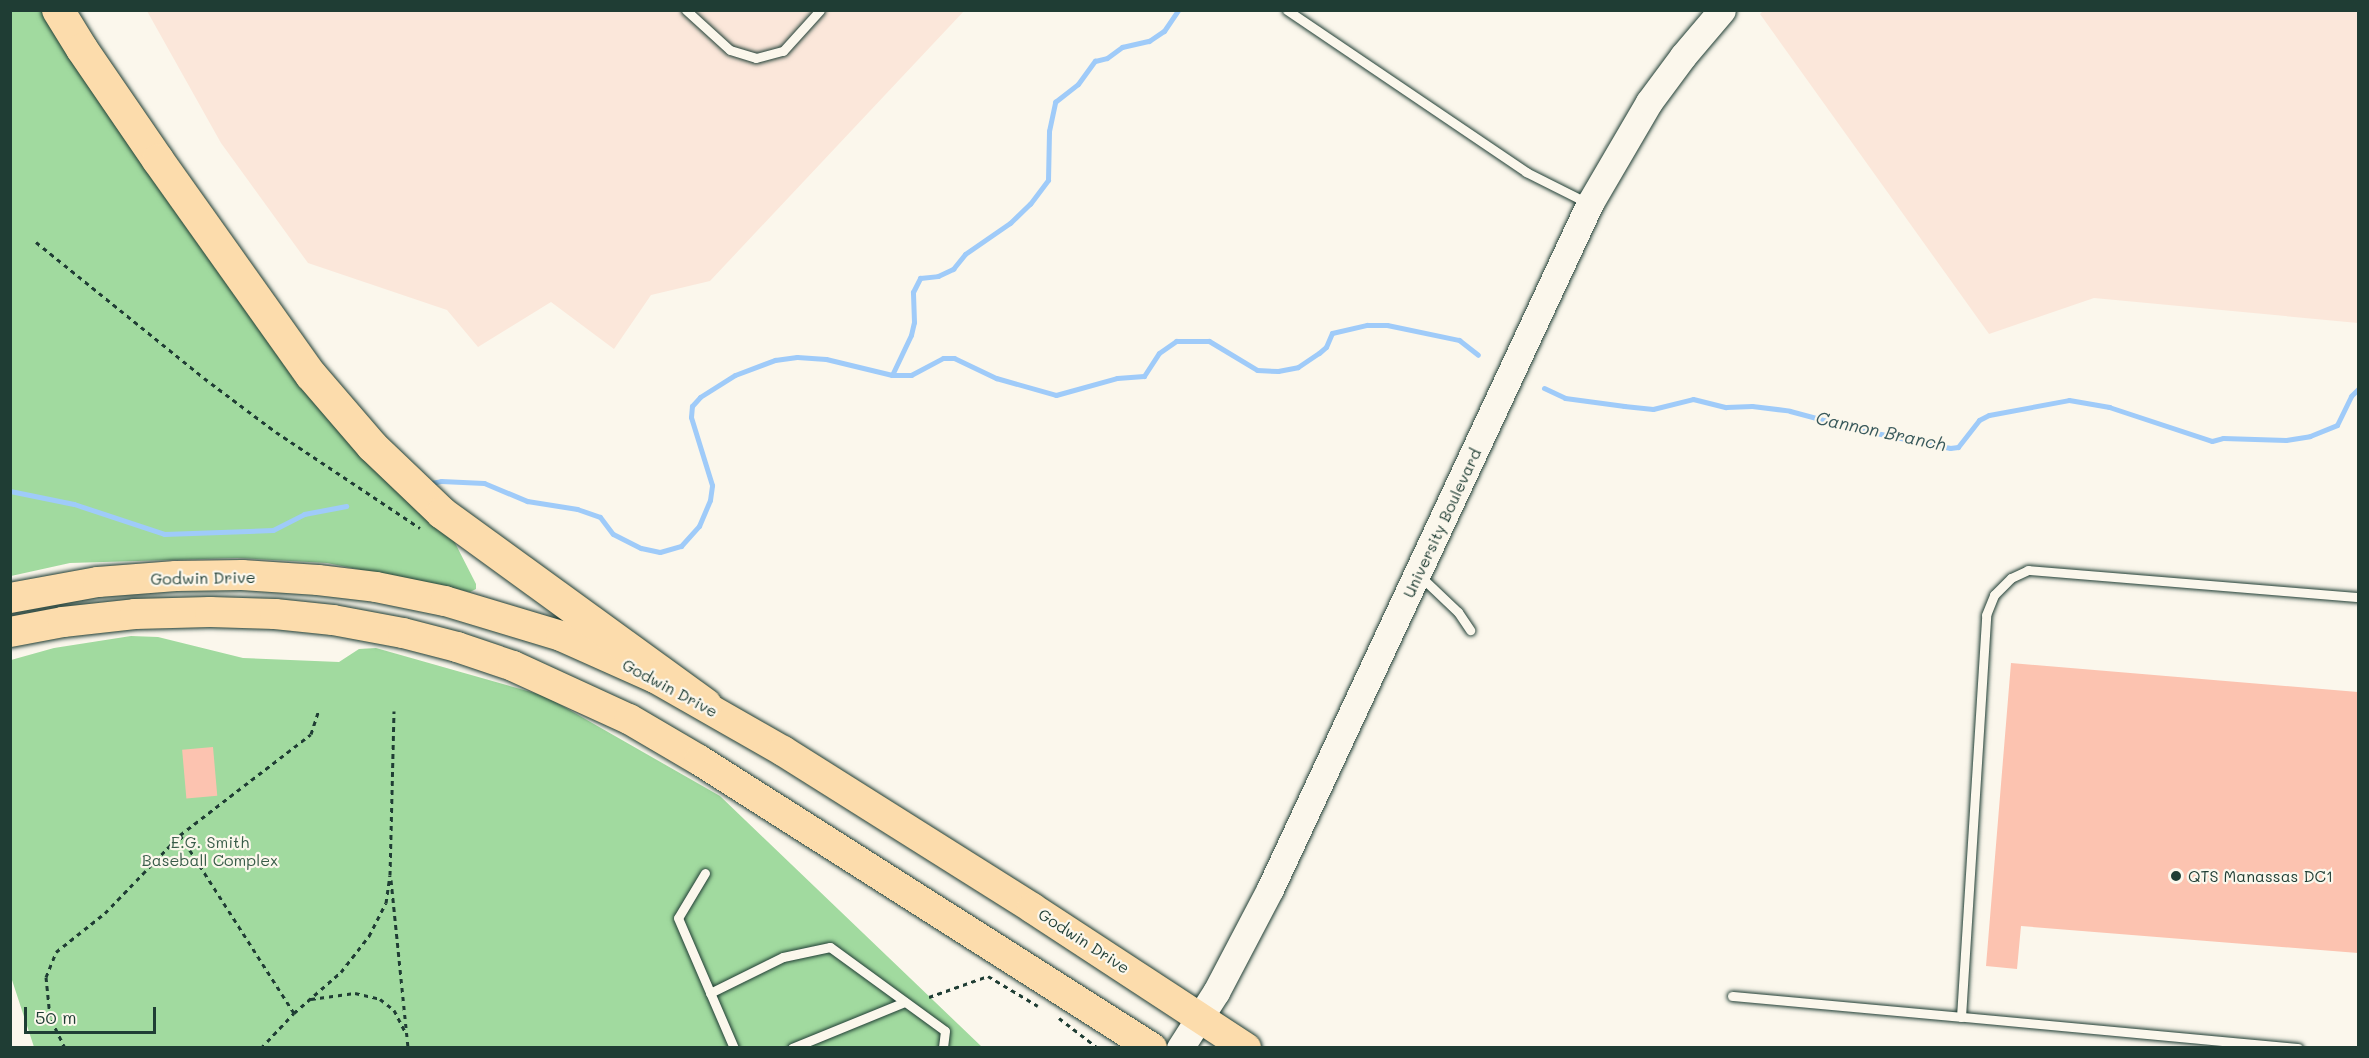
<!DOCTYPE html>
<html>
<head>
<meta charset="utf-8">
<style>
	body { margin:0 }
	#map { position:relative; width:2369px; height:1058px; overflow:hidden; background:#fbf7ec; font-family:Mali,sans-serif }
	div>[style] { position:absolute }
	[style*='--x'] { left:calc(var(--x)*1px); top:calc(var(--y)*1px); width:calc(var(--w)*1px); rotate:calc(var(--a)*1deg) }
	.built>* { inset:0; background:#fbe7da }
	.green>* { inset:0; background:#a1da9f }
	.stream>* { height:5px; margin:-2.5px; padding:0 2.5px; transform-origin:2.5px; border-radius:2.5px; background:#9fcbf9 }
	.building>* { inset:0; background:#fcc3b0; transform-origin:0 0 }
	.path>* { height:3px; margin-top:-1.5px; transform-origin:0; background:repeating-linear-gradient(90deg,#1f3d34 0 4.5px,transparent 0 9px) }
	.roads { filter:drop-shadow(0 0 2px #1f3d34) drop-shadow(0 0 2px #1f3d34) }
	.service>* { height:9px; margin:-4.5px; padding:0 4.5px; transform-origin:4.5px; border-radius:4.5px; background:#fbf7ec }
	.secondary>* { height:27px; margin:-13.5px; padding:0 13.5px; transform-origin:13.5px; border-radius:13.5px; background:#fbf7ec }
	.primary>* { height:30px; margin:-15px; padding:0 15px; transform-origin:15px; border-radius:15px; background:#fcdcac }
	.trunk>* { height:32px; margin:-16px; padding:0 16px; transform-origin:16px; border-radius:16px; background:#fcdcac }
	.dots>* { width:16px; height:16px; translate:-50% -50%; box-sizing:border-box; border:3px solid #fbf7ec; border-radius:50% }
	span { translate:-50% -50%; white-space:nowrap; text-align:center; line-height:1.15; -webkit-text-stroke:4.5px #fbf7ec; paint-order:stroke }
	.street-label { font-size:16px; color:#1f3d34 }
	.park-label { font-size:16px; color:#395c49 }
	.poi-label { font-size:16px; color:#1f3d34 }
	.left { translate:0 -50%; text-align:left }
	.water-label { font-size:18px; color:#39595b; font-style:italic }
	.frame { position:absolute; inset:0; border:12px solid #1f3d34; pointer-events:none }
	.scale { position:absolute; left:24px; top:1007px; width:132px; height:27px; box-sizing:border-box; border:3px solid #1f3d34; border-top:0; padding-left:8px; font-size:18px; line-height:21px; white-space:nowrap; color:#1f3d34; -webkit-text-stroke:4px #fbf7ec; paint-order:stroke }
</style>
</head>
<body>
<div id="map">
	<div class="built">
		<i style="clip-path:polygon(1764px 10px,2358px 11px,2358px 323px,2094px 298px,1989px 334px,1760px 14px)"></i>
		<i style="clip-path:polygon(147px 11px,964px 11px,710px 281px,651px 295px,614px 349px,551px 302px,478px 347px,447px 310px,308px 263px,221px 143px)"></i>
	</div>
	<div class="green">
		<i style="clip-path:polygon(11px 11px,45px 11px,451px 535px,476px 584px,476px 589px,470px 592px,327px 563px,237px 558px,70px 563px,11px 576px)"></i>
		<i style="clip-path:polygon(131px 636px,158px 637px,243px 658px,339px 662px,359px 649px,376px 648px,545px 696px,720px 796px,982px 1047px,34px 1047px,11px 977px,11px 660px,54px 648px)"></i>
	</div>
	<div class="stream">
		<i style="--x:892;--y:375;--w:44;--a:-64.6"></i>
		<i style="--x:911;--y:335;--w:13;--a:-77"></i>
		<i style="--x:914;--y:322;--w:30;--a:-92"></i>
		<i style="--x:913;--y:292;--w:16;--a:-63"></i>
		<i style="--x:920;--y:278;--w:18;--a:-6"></i>
		<i style="--x:938;--y:276;--w:17;--a:-25"></i>
		<i style="--x:953;--y:269;--w:19;--a:-51"></i>
		<i style="--x:965;--y:254;--w:55;--a:-34.6"></i>
		<i style="--x:1010;--y:223;--w:28;--a:-44"></i>
		<i style="--x:1030;--y:204;--w:30;--a:-53"></i>
		<i style="--x:1048;--y:180;--w:49;--a:-88.8"></i>
		<i style="--x:1049;--y:131;--w:30;--a:-78"></i>
		<i style="--x:1055;--y:102;--w:29;--a:-38"></i>
		<i style="--x:1078;--y:84;--w:29;--a:-54"></i>
		<i style="--x:1095;--y:61;--w:12;--a:-14"></i>
		<i style="--x:1107;--y:58;--w:19;--a:-36"></i>
		<i style="--x:1122;--y:47;--w:28;--a:-13"></i>
		<i style="--x:1149;--y:41;--w:18;--a:-34"></i>
		<i style="--x:1164;--y:31;--w:25;--a:-56"></i>
		<i style="--x:1544;--y:388;--w:23;--a:25"></i>
		<i style="--x:1565;--y:398;--w:60;--a:7.7"></i>
		<i style="--x:1624;--y:406;--w:29;--a:6"></i>
		<i style="--x:1653;--y:409;--w:41;--a:-14"></i>
		<i style="--x:1693;--y:399;--w:34;--a:14"></i>
		<i style="--x:1726;--y:407;--w:26;--a:-2"></i>
		<i style="--x:1752;--y:406;--w:38;--a:7"></i>
		<i style="--x:1790;--y:411;--w:73;--a:15"></i>
		<i style="--x:1861;--y:430;--w:91;--a:11.4"></i>
		<i style="--x:1950;--y:448;--w:8;--a:-7"></i>
		<i style="--x:1958;--y:447;--w:34;--a:-52"></i>
		<i style="--x:1979;--y:420;--w:11;--a:-27"></i>
		<i style="--x:1989;--y:415;--w:81;--a:-10.6"></i>
		<i style="--x:2069;--y:400;--w:41;--a:9.9"></i>
		<i style="--x:2109;--y:407;--w:108;--a:18.3"></i>
		<i style="--x:2212;--y:441;--w:11;--a:-15"></i>
		<i style="--x:2223;--y:438;--w:63;--a:1.8"></i>
		<i style="--x:2286;--y:440;--w:24;--a:-9"></i>
		<i style="--x:2310;--y:436;--w:29;--a:-22"></i>
		<i style="--x:2337;--y:425;--w:32;--a:-64"></i>
		<i style="--x:2351;--y:396;--w:10;--a:-45"></i>
		<i style="--x:431;--y:483;--w:10;--a:-11"></i>
		<i style="--x:441;--y:481;--w:43;--a:2.7"></i>
		<i style="--x:484;--y:483;--w:47;--a:22.7"></i>
		<i style="--x:527;--y:501;--w:51;--a:9.1"></i>
		<i style="--x:577;--y:509;--w:24;--a:19"></i>
		<i style="--x:600;--y:517;--w:21;--a:53"></i>
		<i style="--x:613;--y:534;--w:31;--a:27"></i>
		<i style="--x:641;--y:548;--w:19;--a:12"></i>
		<i style="--x:660;--y:552;--w:22;--a:-16"></i>
		<i style="--x:681;--y:546;--w:27;--a:-48"></i>
		<i style="--x:699;--y:526;--w:28;--a:-67"></i>
		<i style="--x:710;--y:500;--w:15;--a:-82"></i>
		<i style="--x:712;--y:485;--w:71;--a:-107.2"></i>
		<i style="--x:691;--y:417;--w:11;--a:-85"></i>
		<i style="--x:692;--y:406;--w:12;--a:-48"></i>
		<i style="--x:700;--y:397;--w:41;--a:-32.2"></i>
		<i style="--x:735;--y:375;--w:43;--a:-20.6"></i>
		<i style="--x:775;--y:360;--w:22;--a:-8"></i>
		<i style="--x:797;--y:357;--w:29;--a:4"></i>
		<i style="--x:826;--y:359;--w:68;--a:13.6"></i>
		<i style="--x:892;--y:375;--w:19;--a:0"></i>
		<i style="--x:911;--y:375;--w:36;--a:-28"></i>
		<i style="--x:943;--y:358;--w:11;--a:0"></i>
		<i style="--x:954;--y:358;--w:47;--a:25.5"></i>
		<i style="--x:996;--y:378;--w:62;--a:15.8"></i>
		<i style="--x:1056;--y:395;--w:63;--a:-15.6"></i>
		<i style="--x:1117;--y:378;--w:27;--a:-4"></i>
		<i style="--x:1144;--y:376;--w:27;--a:-57"></i>
		<i style="--x:1159;--y:353;--w:21;--a:-35"></i>
		<i style="--x:1176;--y:341;--w:33;--a:0"></i>
		<i style="--x:1209;--y:341;--w:56;--a:31.1"></i>
		<i style="--x:1257;--y:370;--w:21;--a:3"></i>
		<i style="--x:1278;--y:371;--w:20;--a:-11"></i>
		<i style="--x:1298;--y:367;--w:25;--a:-34"></i>
		<i style="--x:1319;--y:353;--w:9;--a:-41"></i>
		<i style="--x:1326;--y:347;--w:15;--a:-67"></i>
		<i style="--x:1332;--y:333;--w:36;--a:-13"></i>
		<i style="--x:1367;--y:325;--w:20;--a:0"></i>
		<i style="--x:1387;--y:325;--w:74;--a:11.8"></i>
		<i style="--x:1459;--y:340;--w:24;--a:38"></i>
		<i style="--x:10;--y:491;--w:65;--a:11.5"></i>
		<i style="--x:74;--y:504;--w:95;--a:18.4"></i>
		<i style="--x:164;--y:534;--w:109;--a:-2.1"></i>
		<i style="--x:273;--y:530;--w:35;--a:-27"></i>
		<i style="--x:304;--y:514;--w:43;--a:-10.8"></i>
	</div>
	<div class="building">
		<i style="clip-path:polygon(2011px 663px,2358px 692px,2358px 953px,2021px 926px,2017px 969px,1986px 966px)"></i>
		<i style="left:213px;top:747px;width:49px;height:31px;rotate:85deg"></i>
	</div>
	<div class="path">
		<i style="--x:36;--y:242;--w:216;--a:39"></i>
		<i style="--x:204;--y:378;--w:90;--a:36.9"></i>
		<i style="--x:276;--y:432;--w:173;--a:33.7"></i>
		<i style="--x:391;--y:880;--w:169;--a:84.2"></i>
		<i style="--x:929;--y:997;--w:63;--a:-19.6"></i>
		<i style="--x:988;--y:976;--w:58;--a:31"></i>
		<i style="--x:311;--y:999;--w:44;--a:-7.8"></i>
		<i style="--x:355;--y:993;--w:26;--a:13"></i>
		<i style="--x:380;--y:999;--w:18;--a:38"></i>
		<i style="--x:394;--y:1010;--w:25;--a:63"></i>
		<i style="--x:294;--y:1013;--w:211;--a:-122.6"></i>
		<i style="--x:180;--y:835;--w:165;--a:-37.6"></i>
		<i style="--x:311;--y:734;--w:25;--a:-72"></i>
		<i style="--x:1059;--y:1018;--w:49;--a:37.6"></i>
		<i style="--x:65;--y:1048;--w:34;--a:-116"></i>
		<i style="--x:50;--y:1017;--w:40;--a:-95.7"></i>
		<i style="--x:46;--y:977;--w:27;--a:-68"></i>
		<i style="--x:56;--y:952;--w:63;--a:-38.5"></i>
		<i style="--x:105;--y:913;--w:108;--a:-46.1"></i>
		<i style="--x:261;--y:1048;--w:48;--a:-46.7"></i>
		<i style="--x:294;--y:1013;--w:62;--a:-41.1"></i>
		<i style="--x:341;--y:972;--w:46;--a:-52.1"></i>
		<i style="--x:369;--y:936;--w:37;--a:-63"></i>
		<i style="--x:386;--y:903;--w:28;--a:-82"></i>
		<i style="--x:390;--y:875;--w:164;--a:-88.6"></i>
	</div>
	<div class="roads">
		<div class="service">
			<i style="--x:686;--y:10;--w:59;--a:42.3"></i>
			<i style="--x:730;--y:50;--w:27;--a:17"></i>
			<i style="--x:756;--y:58;--w:28;--a:-15"></i>
			<i style="--x:783;--y:51;--w:55;--a:-47.9"></i>
			<i style="--x:1287;--y:10;--w:289;--a:34.1"></i>
			<i style="--x:1526;--y:172;--w:69;--a:26.6"></i>
			<i style="--x:1419;--y:575;--w:54;--a:43.5"></i>
			<i style="--x:1458;--y:612;--w:22;--a:56"></i>
			<i style="--x:705;--y:873;--w:52;--a:121"></i>
			<i style="--x:678;--y:918;--w:142;--a:66.7"></i>
			<i style="--x:710;--y:993;--w:81;--a:-26.3"></i>
			<i style="--x:783;--y:957;--w:48;--a:-12"></i>
			<i style="--x:830;--y:947;--w:142;--a:36.1"></i>
			<i style="--x:945;--y:1031;--w:17;--a:97"></i>
			<i style="--x:1732;--y:996;--w:230;--a:5.2"></i>
			<i style="--x:792;--y:1048;--w:122;--a:-22.2"></i>
			<i style="--x:2298;--y:1048;--w:338;--a:-174.7"></i>
			<i style="--x:1961;--y:1017;--w:403;--a:-86.4"></i>
			<i style="--x:1986;--y:615;--w:22;--a:-68"></i>
			<i style="--x:1994;--y:595;--w:24;--a:-45"></i>
			<i style="--x:2011;--y:578;--w:19;--a:-25"></i>
			<i style="--x:2028;--y:570;--w:331;--a:4.7"></i>
		</div>
		<div class="secondary">
			<i style="--x:1180;--y:1048;--w:67;--a:-57.3"></i>
			<i style="--x:1216;--y:992;--w:116;--a:-62.3"></i>
			<i style="--x:1270;--y:889;--w:757;--a:-64.99"></i>
			<i style="--x:1590;--y:203;--w:117;--a:-59.7"></i>
			<i style="--x:1649;--y:102;--w:57;--a:-53.5"></i>
			<i style="--x:1683;--y:56;--w:60;--a:-49.7"></i>
		</div>
		<div class="primary">
			<i style="--x:10;--y:598;--w:89;--a:-10.3"></i>
			<i style="--x:98;--y:582;--w:78;--a:-4.4"></i>
			<i style="--x:176;--y:576;--w:66;--a:-0.9"></i>
			<i style="--x:242;--y:575;--w:76;--a:3.8"></i>
			<i style="--x:318;--y:580;--w:58;--a:6.9"></i>
			<i style="--x:376;--y:587;--w:70;--a:11.5"></i>
			<i style="--x:445;--y:601;--w:121;--a:16.8"></i>
			<i style="--x:561;--y:636;--w:103;--a:24.1"></i>
			<i style="--x:655;--y:678;--w:147;--a:29.7"></i>
			<i style="--x:783;--y:751;--w:294;--a:32.2"></i>
			<i style="--x:1032;--y:908;--w:256;--a:33.2"></i>
			<i style="--x:10;--y:632;--w:54;--a:-10.7"></i>
			<i style="--x:63;--y:622;--w:72;--a:-6.3"></i>
			<i style="--x:135;--y:614;--w:75;--a:-1.5"></i>
			<i style="--x:210;--y:612;--w:65;--a:1.8"></i>
			<i style="--x:275;--y:614;--w:58;--a:5.9"></i>
			<i style="--x:333;--y:620;--w:71;--a:10.5"></i>
			<i style="--x:403;--y:633;--w:56;--a:14.5"></i>
			<i style="--x:457;--y:647;--w:59;--a:18.7"></i>
			<i style="--x:513;--y:666;--w:128;--a:24.6"></i>
			<i style="--x:629;--y:719;--w:81;--a:30.4"></i>
			<i style="--x:699;--y:760;--w:537;--a:32.45"></i>
		</div>
		<div class="trunk">
			<i style="--x:58;--y:10;--w:46;--a:58.4"></i>
			<i style="--x:82;--y:49;--w:135;--a:55.6"></i>
			<i style="--x:158;--y:160;--w:264;--a:54.6"></i>
			<i style="--x:311;--y:375;--w:94;--a:49.3"></i>
			<i style="--x:372;--y:446;--w:97;--a:43.7"></i>
			<i style="--x:442;--y:513;--w:326;--a:36"></i>
		</div>
	</div>
	<div class="dots">
		<i style="left:2176px;top:876px;background:#1f3d34"></i>
	</div>
	<div class="street-label">
		<span style="left:1442px;top:523px;rotate:-65deg">University Boulevard</span>
		<span style="left:203px;top:578px;rotate:-1deg">Godwin Drive</span>
		<span style="left:670px;top:688px;rotate:28deg">Godwin Drive</span>
		<span style="left:1084px;top:941px;rotate:33deg">Godwin Drive</span>
	</div>
	<div class="park-label">
		<span style="left:210px;top:851px">E.G. Smith<br>Baseball Complex</span>
	</div>
	<div class="poi-label">
		<span class="left" style="left:2188px;top:876px">QTS Manassas DC1</span>
	</div>
	<div class="water-label">
		<span style="left:1881px;top:431px;rotate:12deg">Cannon Branch</span>
	</div>
	<div class="frame"></div>
	<div class="scale">50 m</div>
</div>
</body>
</html>
